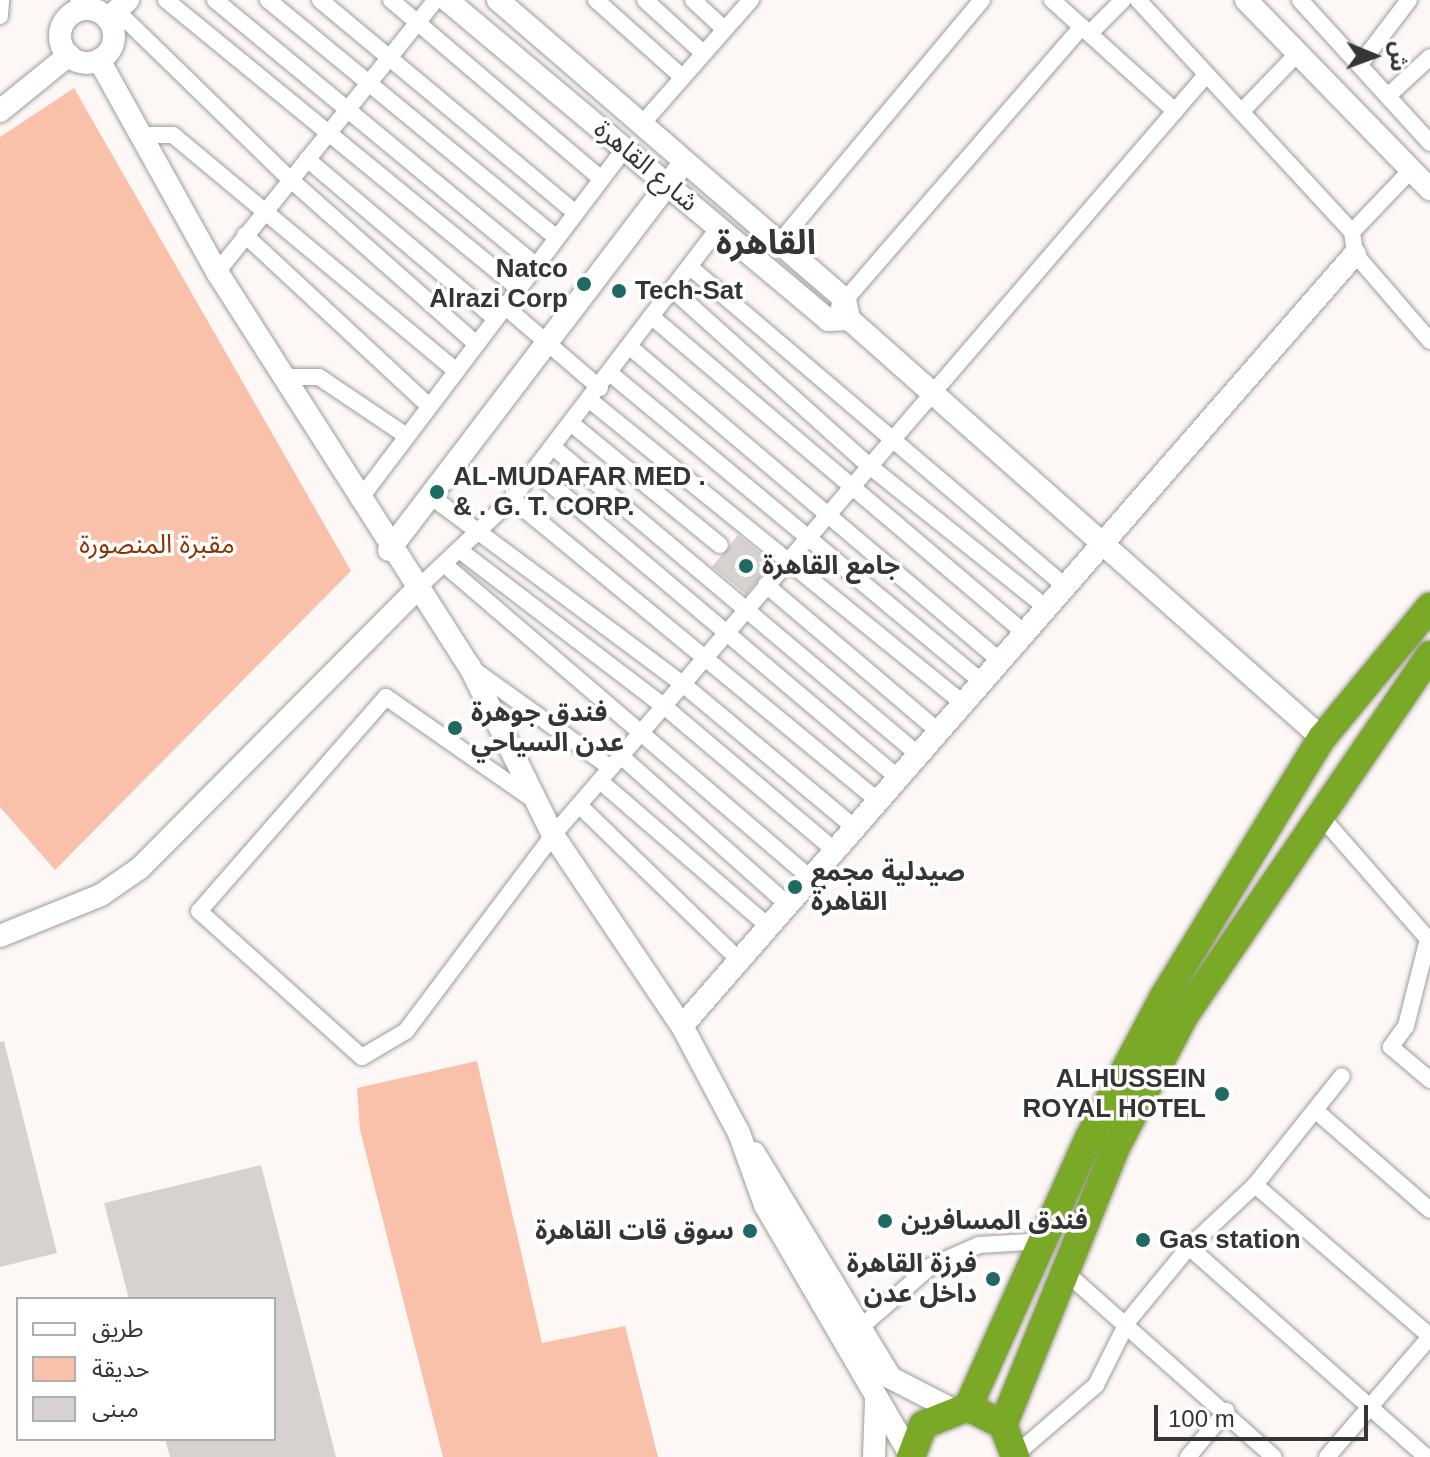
<!DOCTYPE html>
<html>
<head>
<meta charset="utf-8">
<style>
	body { margin:0 }
	#map { position:relative; width:1430px; height:1457px; overflow:hidden; background:#fdf8f6; font-family:Helvetica,"Noto Sans Arabic",sans-serif }
	div>[style] { position:absolute }
	[style*='--x'] { left:calc(var(--x)*1px); top:calc(var(--y)*1px); width:calc(var(--w)*1px); rotate:calc(var(--a)*1deg) }
	.green>* { inset:0; background:#fac1aa }
	.building>* { inset:0; background:#d7d2d0; transform-origin:0 0 }
	.roads { filter:drop-shadow(0 0 2px #9f9b99) drop-shadow(0 0 2px #9f9b99) }
	.street>* { height:16px; margin:-8px; padding:0 8px; transform-origin:8px; border-radius:8px; background:#fff }
	.secondary>* { height:22px; margin:-11px; padding:0 11px; transform-origin:11px; border-radius:11px; background:#fff }
	.secondary>.ring { margin:-11px; padding:0; box-sizing:content-box; background:none; border:22px solid #fff; border-radius:50% }
	.highway>* { height:28px; margin:-14px; padding:0 14px; transform-origin:14px; border-radius:14px; background:#79a926 }
	.dots>* { width:22px; height:22px; translate:-50% -50%; box-sizing:border-box; border:4px solid #fff; border-radius:50% }
	span { translate:-50% -50%; white-space:nowrap; text-align:center; line-height:1.15; -webkit-text-stroke:7px #fff; paint-order:stroke }
	.street-label { font-size:26px; color:#363534 }
	.poi-label { font-size:26px; color:#363534; font-weight:700 }
	.right { translate:-100% -50%; text-align:right }
	.left { translate:0 -50%; text-align:left }
	.park-label { font-size:26px; color:#883404 }
	.district-label { font-size:34px; color:#363534; font-weight:700 }
	.legend { position:absolute; left:16px; top:1297px; width:260px; height:144px; box-sizing:border-box; background:#fff; border:2px solid #afaeae; margin:0; padding:10px 14px; list-style:none; font-size:24px; color:#363534 }
	.legend li { display:flex; align-items:center; gap:16px; height:40px }
	.legend b { width:40px; border:2px solid #afaeae }
	.north { position:absolute; left:1334px; top:16px; width:80px; height:80px; -webkit-text-stroke:6px #fff; paint-order:stroke; rotate:91deg; font-size:22px; font-weight:700; line-height:32px; text-align:center; color:#363534 }
	.north::after { content:''; display:block; margin:auto; width:28px; height:36px; background:#363534; clip-path:polygon(50% 0,100% 100%,50% 72%,0 100%) }
	.scale { position:absolute; left:1154px; top:1405px; width:214px; height:36px; box-sizing:border-box; border:4px solid #363534; border-top:0; padding-left:10px; font-size:24px; line-height:28px; white-space:nowrap; color:#363534; -webkit-text-stroke:6px #fff; paint-order:stroke }
</style>
</head>
<body>
<div id="map">
	<div class="green">
		<i style="clip-path:polygon(74px 88px,351px 571px,55px 870px,0 807px,0 137px)"></i>
		<i style="clip-path:polygon(477px 1061px,542px 1343px,625px 1326px,658px 1457px,443px 1457px,360px 1130px,357px 1088px)"></i>
	</div>
	<div class="building">
		<i style="left:738px;top:535px;width:44px;height:41px;rotate:39deg"></i>
		<i style="clip-path:polygon(4px 1041px,57px 1253px,0 1267px,0 1042px)"></i>
		<i style="clip-path:polygon(261px 1165px,336px 1457px,170px 1457px,165px 1439px,274px 1439px,274px 1299px,129px 1299px,104px 1203px)"></i>
	</div>
	<div class="roads">
		<div class="street">
			<i style="--x:78;--y:0;--w:10;--a:73"></i>
			<i style="--x:166;--y:0;--w:451;--a:39.3"></i>
			<i style="--x:215;--y:0;--w:413;--a:39.6"></i>
			<i style="--x:268;--y:0;--w:371;--a:39.5"></i>
			<i style="--x:320;--y:0;--w:329;--a:39.8"></i>
			<i style="--x:391;--y:0;--w:275;--a:40.4"></i>
			<i style="--x:596;--y:0;--w:115;--a:41.8"></i>
			<i style="--x:645;--y:0;--w:79;--a:42.4"></i>
			<i style="--x:693;--y:0;--w:42;--a:43.1"></i>
			<i style="--x:1052;--y:0;--w:166;--a:42.1"></i>
			<i style="--x:1138;--y:0;--w:316;--a:47.3"></i>
			<i style="--x:1352;--y:232;--w:22;--a:82"></i>
			<i style="--x:1355;--y:254;--w:115;--a:49.2"></i>
			<i style="--x:1300;--y:0;--w:193;--a:47.7"></i>
			<i style="--x:117;--y:11;--w:243;--a:44.2"></i>
			<i style="--x:291;--y:180;--w:243;--a:41.5"></i>
			<i style="--x:0;--y:16;--w:16;--a:-86"></i>
			<i style="--x:1090;--y:33;--w:47;--a:-45"></i>
			<i style="--x:1361;--y:63;--w:79;--a:-52.7"></i>
			<i style="--x:1390;--y:94;--w:54;--a:-42.8"></i>
			<i style="--x:1243;--y:110;--w:81;--a:-46"></i>
			<i style="--x:641;--y:125;--w:167;--a:-48.7"></i>
			<i style="--x:144;--y:135;--w:29;--a:0"></i>
			<i style="--x:173;--y:135;--w:364;--a:39.8"></i>
			<i style="--x:307;--y:159;--w:243;--a:40.3"></i>
			<i style="--x:1352;--y:232;--w:86;--a:-46.4"></i>
			<i style="--x:245;--y:235;--w:248;--a:42.9"></i>
			<i style="--x:778;--y:244;--w:318;--a:-50.1"></i>
			<i style="--x:690;--y:267;--w:490;--a:40.4"></i>
			<i style="--x:217;--y:272;--w:349;--a:-51.2"></i>
			<i style="--x:672;--y:289;--w:262;--a:41.9"></i>
			<i style="--x:867;--y:464;--w:227;--a:38.7"></i>
			<i style="--x:502;--y:304;--w:129;--a:40.6"></i>
			<i style="--x:839;--y:307;--w:371;--a:-49.1"></i>
			<i style="--x:652;--y:317;--w:485;--a:40.3"></i>
			<i style="--x:630;--y:347;--w:482;--a:40.3"></i>
			<i style="--x:611;--y:374;--w:479;--a:39.7"></i>
			<i style="--x:285;--y:377;--w:34;--a:0"></i>
			<i style="--x:319;--y:377;--w:104;--a:34"></i>
			<i style="--x:591;--y:401;--w:477;--a:39.1"></i>
			<i style="--x:572;--y:424;--w:191;--a:39.3"></i>
			<i style="--x:553;--y:447;--w:476;--a:40.1"></i>
			<i style="--x:535;--y:471;--w:474;--a:40.2"></i>
			<i style="--x:429;--y:495;--w:318;--a:36.7"></i>
			<i style="--x:684;--y:685;--w:222;--a:39.9"></i>
			<i style="--x:512;--y:499;--w:473;--a:39.5"></i>
			<i style="--x:359;--y:500;--w:441;--a:-52.9"></i>
			<i style="--x:462;--y:552;--w:255;--a:37.4"></i>
			<i style="--x:665;--y:707;--w:221;--a:40.2"></i>
			<i style="--x:445;--y:565;--w:481;--a:40.6"></i>
			<i style="--x:766;--y:585;--w:224;--a:40.3"></i>
			<i style="--x:418;--y:588;--w:129;--a:-43.4"></i>
			<i style="--x:512;--y:499;--w:342;--a:-52.7"></i>
			<i style="--x:470;--y:667;--w:173;--a:35.6"></i>
			<i style="--x:621;--y:756;--w:222;--a:41.7"></i>
			<i style="--x:600;--y:781;--w:222;--a:40.8"></i>
			<i style="--x:535;--y:801;--w:182;--a:-145.1"></i>
			<i style="--x:386;--y:697;--w:284;--a:131.1"></i>
			<i style="--x:199;--y:911;--w:219;--a:41.9"></i>
			<i style="--x:362;--y:1057;--w:51;--a:-30.6"></i>
			<i style="--x:406;--y:1031;--w:245;--a:-53.1"></i>
			<i style="--x:553;--y:835;--w:1002;--a:-49.33"></i>
			<i style="--x:579;--y:805;--w:223;--a:44.1"></i>
			<i style="--x:1318;--y:813;--w:167;--a:48.9"></i>
			<i style="--x:1428;--y:939;--w:90;--a:104.2"></i>
			<i style="--x:1406;--y:1026;--w:26;--a:126"></i>
			<i style="--x:1391;--y:1047;--w:51;--a:40.2"></i>
			<i style="--x:1315;--y:1110;--w:152;--a:41"></i>
			<i style="--x:1255;--y:1185;--w:231;--a:40.8"></i>
			<i style="--x:1189;--y:1247;--w:317;--a:41.5"></i>
			<i style="--x:1062;--y:1269;--w:283;--a:41.6"></i>
			<i style="--x:861;--y:1327;--w:93;--a:-41.1"></i>
			<i style="--x:931;--y:1266;--w:52;--a:-23.6"></i>
			<i style="--x:979;--y:1245;--w:64;--a:-3.6"></i>
			<i style="--x:1015;--y:1455;--w:107;--a:-40.8"></i>
			<i style="--x:1096;--y:1385;--w:72;--a:-63.4"></i>
			<i style="--x:1128;--y:1321;--w:96;--a:-50.5"></i>
			<i style="--x:1189;--y:1247;--w:91;--a:-43.2"></i>
			<i style="--x:1255;--y:1185;--w:139;--a:-51.4"></i>
			<i style="--x:1188;--y:1457;--w:60;--a:-50.4"></i>
			<i style="--x:1327;--y:1457;--w:158;--a:-49.4"></i>
		</div>
		<div class="secondary">
			<i style="--x:447;--y:0;--w:498;--a:40"></i>
			<i style="--x:828;--y:320;--w:21;--a:-3"></i>
			<i style="--x:498;--y:0;--w:458;--a:40.8"></i>
			<i style="--x:845;--y:299;--w:20;--a:79"></i>
			<i style="--x:1246;--y:0;--w:264;--a:45.8"></i>
			<i class="ring" style="left:60px;top:9px;width:32px;height:32px"></i>
			<i style="--x:108;--y:19;--w:28;--a:-44"></i>
			<i style="--x:99;--y:60;--w:243;--a:60.9"></i>
			<i style="--x:217;--y:272;--w:469;--a:57.4"></i>
			<i style="--x:470;--y:667;--w:187;--a:63.7"></i>
			<i style="--x:553;--y:835;--w:230;--a:56"></i>
			<i style="--x:682;--y:1026;--w:121;--a:62"></i>
			<i style="--x:739;--y:1133;--w:77;--a:70.1"></i>
			<i style="--x:765;--y:1205;--w:288;--a:59.8"></i>
			<i style="--x:0;--y:111;--w:89;--a:-39.1"></i>
			<i style="--x:849;--y:319;--w:632;--a:41.54"></i>
			<i style="--x:389;--y:550;--w:488;--a:-52.7"></i>
			<i style="--x:0;--y:936;--w:109;--a:-22.1"></i>
			<i style="--x:101;--y:895;--w:47;--a:-34.7"></i>
			<i style="--x:140;--y:868;--w:395;--a:-45.2"></i>
			<i style="--x:682;--y:1026;--w:1024;--a:-48.92"></i>
			<i style="--x:754;--y:1153;--w:263;--a:58.7"></i>
			<i style="--x:891;--y:1378;--w:65;--a:27.3"></i>
			<i style="--x:874;--y:1457;--w:57;--a:-88"></i>
		</div>
		<div class="highway">
			<i style="--x:968;--y:1407;--w:295;--a:-65.8"></i>
			<i style="--x:1089;--y:1138;--w:158;--a:-62.1"></i>
			<i style="--x:1163;--y:998;--w:305;--a:-58.6"></i>
			<i style="--x:1322;--y:738;--w:170;--a:-50.5"></i>
			<i style="--x:1003;--y:1425;--w:296;--a:-67.9"></i>
			<i style="--x:1114;--y:1151;--w:152;--a:-62.6"></i>
			<i style="--x:1184;--y:1016;--w:437;--a:-55.7"></i>
			<i style="--x:911;--y:1457;--w:34;--a:-69"></i>
			<i style="--x:923;--y:1425;--w:48;--a:-21.8"></i>
			<i style="--x:968;--y:1407;--w:39;--a:27"></i>
			<i style="--x:1003;--y:1425;--w:34;--a:69"></i>
		</div>
	</div>
	<div class="dots">
		<i style="left:584px;top:284px;background:#1f6a63"></i>
		<i style="left:619px;top:291px;background:#1f6a63"></i>
		<i style="left:437px;top:492px;background:#1f6a63"></i>
		<i style="left:746px;top:566px;background:#1f6a63"></i>
		<i style="left:455px;top:728px;background:#1f6a63"></i>
		<i style="left:795px;top:887px;background:#1f6a63"></i>
		<i style="left:1222px;top:1094px;background:#1f6a63"></i>
		<i style="left:885px;top:1221px;background:#1f6a63"></i>
		<i style="left:750px;top:1231px;background:#1f6a63"></i>
		<i style="left:1143px;top:1240px;background:#1f6a63"></i>
		<i style="left:993px;top:1279px;background:#1f6a63"></i>
	</div>
	<div class="street-label">
		<span style="left:646px;top:166px;rotate:40deg">شارع القاهرة</span>
	</div>
	<div class="poi-label">
		<span class="right" style="left:568px;top:284px">Natco<br>Alrazi Corp</span>
		<span class="left" style="left:635px;top:291px">Tech-Sat</span>
		<span class="left" style="left:453px;top:492px">AL-MUDAFAR MED .<br>&amp; . G. T. CORP.</span>
		<span class="left" style="left:762px;top:566px">جامع القاهرة</span>
		<span class="left" style="left:471px;top:728px">فندق جوهرة<br>عدن السياحي</span>
		<span class="left" style="left:811px;top:887px">صيدلية مجمع<br>القاهرة</span>
		<span class="right" style="left:1206px;top:1094px">ALHUSSEIN<br>ROYAL HOTEL</span>
		<span class="left" style="left:901px;top:1221px">فندق المسافرين</span>
		<span class="right" style="left:734px;top:1231px">سوق قات القاهرة</span>
		<span class="left" style="left:1159px;top:1240px">Gas station</span>
		<span class="right" style="left:977px;top:1279px">فرزة القاهرة<br>داخل عدن</span>
	</div>
	<div class="park-label">
		<span style="left:157px;top:545px">مقبرة المنصورة</span>
	</div>
	<div class="district-label">
		<span style="left:766px;top:243px">القاهرة</span>
	</div>
	<ul class="legend">
	<li><b style="height:10px;background:#fff"></b>طريق</li>
	<li><b style="height:22px;background:#fac1aa"></b>حديقة</li>
	<li><b style="height:22px;background:#d7d2d0"></b>مبنى</li>
	</ul>
	<div class="north">ش</div>
	<div class="scale">100 m</div>
</div>
</body>
</html>
